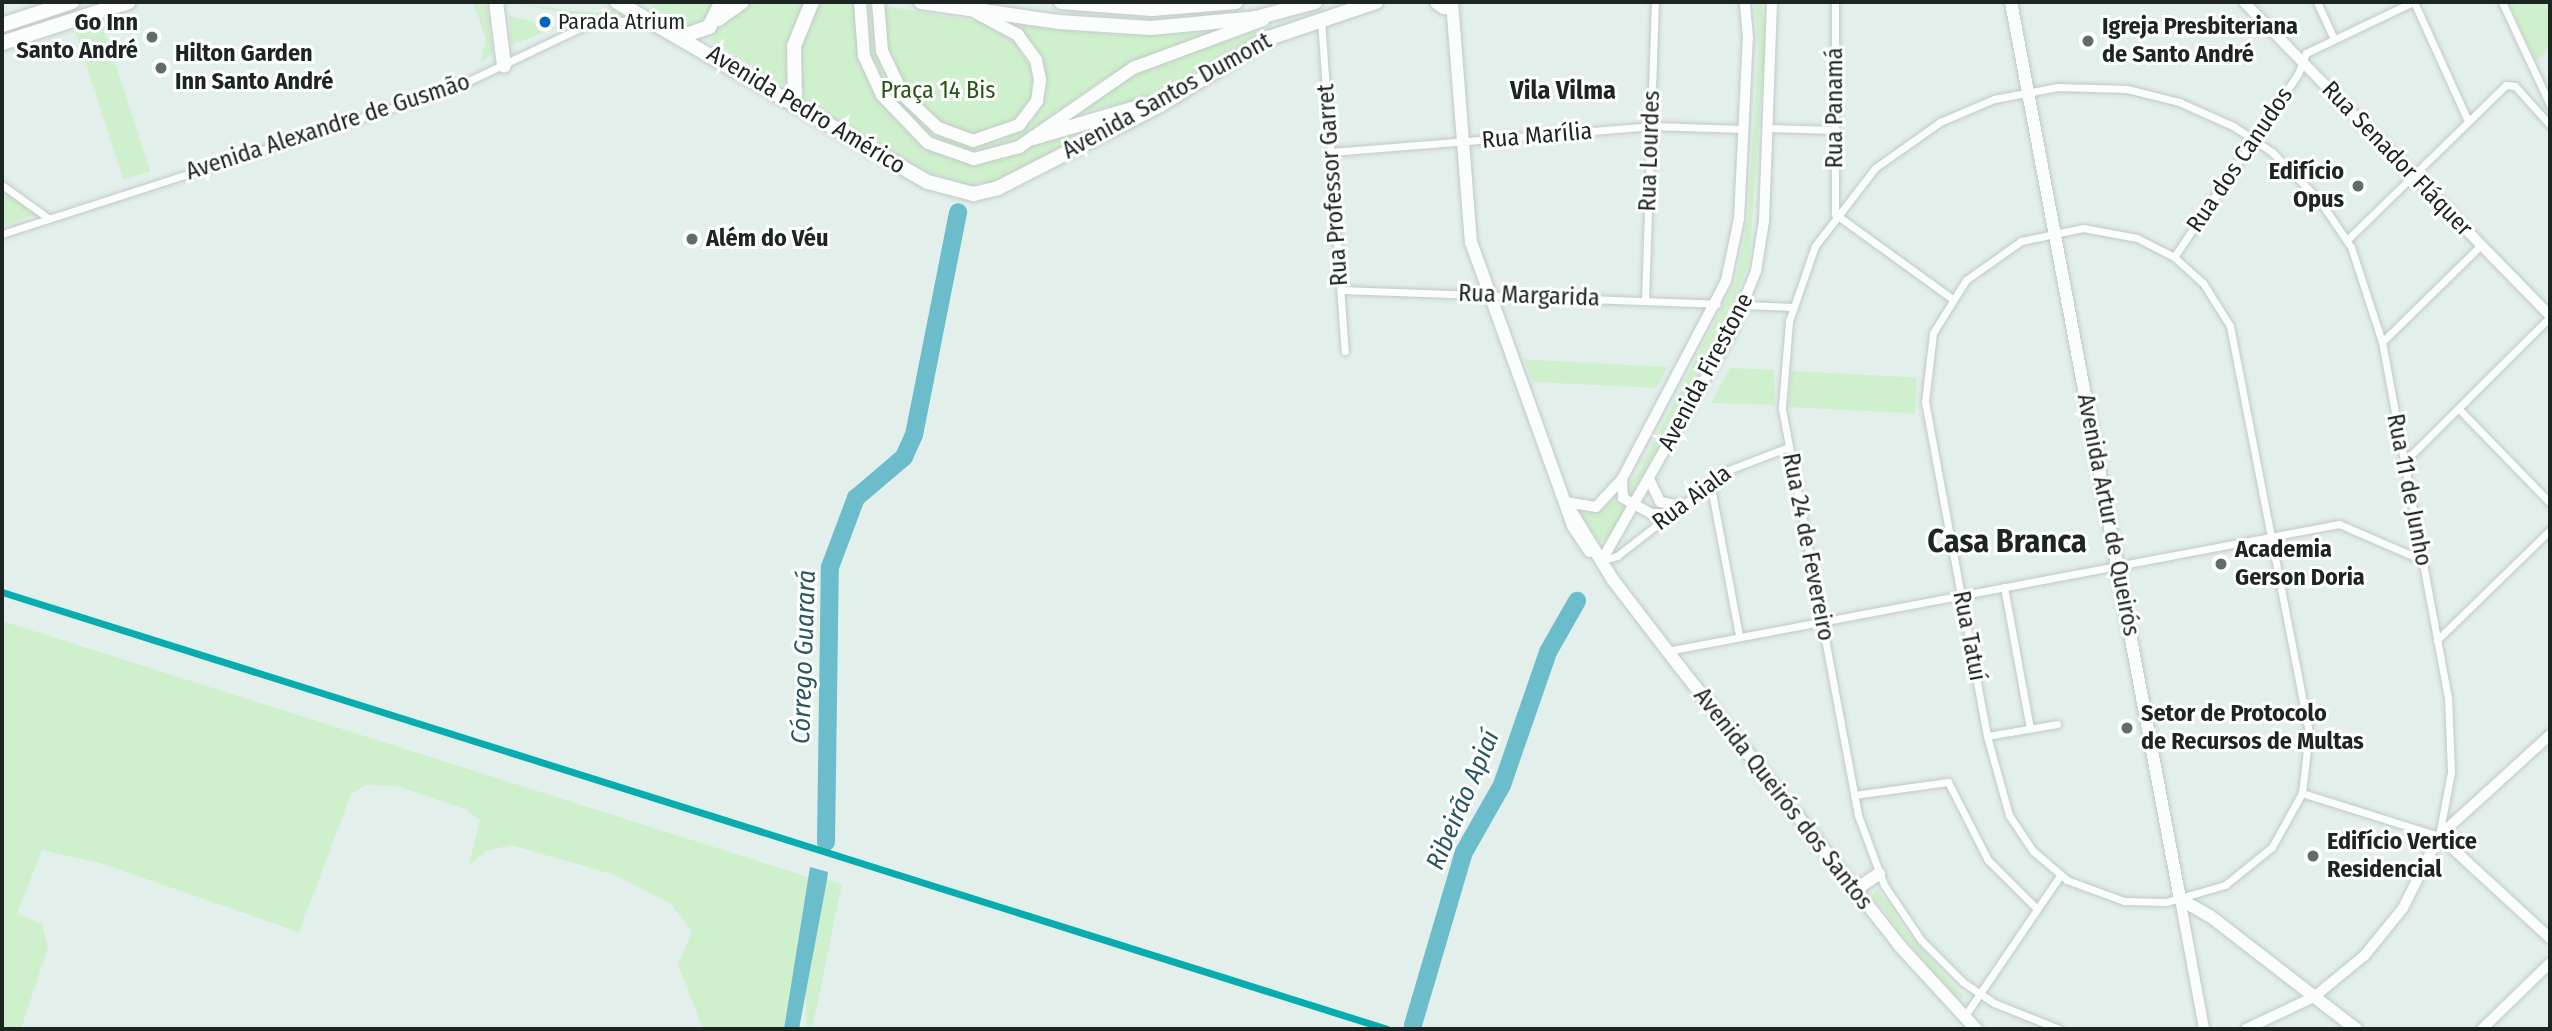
<!DOCTYPE html>
<html>
<head>
<meta charset="utf-8">
<style>
	body { margin:0 }
	#map { position:relative; width:2552px; height:1031px; overflow:hidden; background:#e2efeb; font-family:"Fira Sans Condensed",sans-serif }
	div>[style] { position:absolute }
	[style*='--x'] { left:calc(var(--x)*1px); top:calc(var(--y)*1px); width:calc(var(--w)*1px); rotate:calc(var(--a)*1deg) }
	.green>* { inset:0; background:#cff0cc; transform-origin:0 0 }
	.water>* { inset:0; background:#6bbdcc }
	.river>* { height:18px; margin:-9px; padding:0 9px; transform-origin:9px; border-radius:9px; background:#6bbdcc }
	.roads { filter:drop-shadow(0 0 2px #c0cac7) drop-shadow(0 0 2px #c0cac7) }
	.street>* { height:7px; margin:-3.5px; padding:0 3.5px; transform-origin:3.5px; border-radius:3.5px; background:#fbfdfc }
	.secondary>* { height:10px; margin:-5px; padding:0 5px; transform-origin:5px; border-radius:5px; background:#fbfdfc }
	.primary>* { height:12px; margin:-6px; padding:0 6px; transform-origin:6px; border-radius:6px; background:#fbfdfc }
	.highway>* { height:14px; margin:-7px; padding:0 7px; transform-origin:7px; border-radius:7px; background:#fbfdfc }
	.rail-1>* { height:7px; margin:-3.5px; padding:0 3.5px; transform-origin:3.5px; border-radius:3.5px; background:#06acae }
	.dots>* { width:19px; height:19px; translate:-50% -50%; box-sizing:border-box; border:4px solid #fff; border-radius:50% }
	span { translate:-50% -50%; white-space:nowrap; text-align:center; line-height:1.15; -webkit-text-stroke:6px #fff; paint-order:stroke }
	.bus-label { font-size:22px; color:#1c2522 }
	.left { translate:0 -50%; text-align:left }
	.poi-label { font-size:24px; color:#1c2522; font-weight:700 }
	.right { translate:-100% -50%; text-align:right }
	.park-label { font-size:24px; color:#265617 }
	.street-label { font-size:24px; color:#1c2522 }
	.neighbourhood-label { font-size:26px; color:#1c2522; font-weight:700 }
	.water-label { font-size:26px; color:#285661; font-style:italic }
	.district-label { font-size:32px; color:#1c2522; font-weight:700 }
	.frame { position:absolute; inset:0; border:4px solid #1c2522; pointer-events:none }
</style>
</head>
<body>
<div id="map">
	<div class="green">
		<i style="clip-path:polygon(473px 2px,487px 6px,493px 53px,481px 63px,486px 41px)"></i>
		<i style="clip-path:polygon(513px 2px,572px 11px,606px 13px,608px 8px,629px 17px,580px 17px)"></i>
		<i style="clip-path:polygon(643px 2px,717px 2px,704px 23px,691px 28px)"></i>
		<i style="clip-path:polygon(752px 2px,805px 2px,789px 39px,787px 87px,710px 41px,712px 33px)"></i>
		<i style="clip-path:polygon(818px 2px,861px 2px,985px 23px,1012px 35px,1034px 75px,1032px 102px,1008px 125px,1013px 135px,1034px 118px,1047px 88px,1037px 50px,1017px 24px,1117px 35px,1213px 33px,1105px 78px,1016px 141px,1021px 151px,1039px 140px,1140px 109px,998px 181px,968px 186px,918px 168px,804px 100px,799px 47px)"></i>
		<i style="clip-path:polygon(1755px 2px,1762px 2px,1765px 48px,1749px 262px,1722px 333px,1630px 498px,1624px 489px,1638px 473px,1736px 280px,1748px 218px,1758px 48px)"></i>
		<i style="clip-path:polygon(2508px 2px,2550px 2px,2550px 48px,2536px 61px)"></i>
		<i style="clip-path:polygon(509px 15px,517px 18px,559px 27px,511px 45px)"></i>
		<i style="clip-path:polygon(1302px 19px,1157px 96px,1078px 113px,1108px 84px,1197px 48px)"></i>
		<i style="left:102px;top:23px;width:156px;height:28px;rotate:72deg"></i>
		<i style="clip-path:polygon(2px 190px,34px 213px,34px 215px,2px 226px)"></i>
		<i style="clip-path:polygon(1524px 359px,1534px 360px,1668px 367px,1656px 388px,1533px 382px)"></i>
		<i style="clip-path:polygon(1730px 368px,1774px 370px,1775px 405px,1711px 403px)"></i>
		<i style="left:1791px;top:371px;width:126px;height:36px;rotate:3deg"></i>
		<i style="clip-path:polygon(1615px 499px,1625px 509px,1609px 540px,1600px 542px,1579px 513px,1601px 511px)"></i>
		<i style="clip-path:polygon(2px 621px,808px 877px,784px 1029px,703px 1029px,678px 965px,692px 931px,670px 903px,615px 875px,511px 845px,486px 851px,469px 865px,480px 820px,465px 809px,397px 786px,366px 785px,351px 794px,299px 932px,100px 863px,42px 850px,17px 914px,42px 924px,48px 947px,21px 1029px,2px 1029px)"></i>
		<i style="clip-path:polygon(827px 880px,842px 884px,812px 1029px,807px 1029px,805px 979px)"></i>
		<i style="clip-path:polygon(1878px 889px,1906px 931px,1964px 997px,1957px 999px,1932px 973px,1872px 895px)"></i>
	</div>
	<div class="water">
		<i style="clip-path:polygon(810px 867px,828px 872px,827px 880px,799px 1029px,784px 1029px)"></i>
	</div>
	<div class="river">
		<i style="--x:826;--y:842;--w:275;--a:-89.2"></i>
		<i style="--x:830;--y:567;--w:74;--a:-69.4"></i>
		<i style="--x:856;--y:498;--w:63;--a:-40.5"></i>
		<i style="--x:904;--y:457;--w:24;--a:-66"></i>
		<i style="--x:914;--y:435;--w:227;--a:-78.8"></i>
		<i style="--x:1413;--y:1025;--w:180;--a:-73.6"></i>
		<i style="--x:1464;--y:852;--w:77;--a:-60.4"></i>
		<i style="--x:1502;--y:785;--w:141;--a:-70.9"></i>
		<i style="--x:1548;--y:652;--w:59;--a:-60.4"></i>
	</div>
	<div class="roads">
		<div class="street">
			<i style="--x:1835;--y:2;--w:212;--a:90"></i>
			<i style="--x:1835;--y:214;--w:143;--a:35.9"></i>
			<i style="--x:2317;--y:2;--w:41;--a:65.3"></i>
			<i style="--x:2414;--y:2;--w:131;--a:65.6"></i>
			<i style="--x:2502;--y:2;--w:114;--a:65"></i>
			<i style="--x:1321;--y:20;--w:332;--a:85.9"></i>
			<i style="--x:1769;--y:128;--w:66;--a:1.7"></i>
			<i style="--x:1331;--y:152;--w:321;--a:-4.6"></i>
			<i style="--x:1651;--y:126;--w:92;--a:1.9"></i>
			<i style="--x:2;--y:185;--w:57;--a:35.7"></i>
			<i style="--x:2083;--y:228;--w:55;--a:10.5"></i>
			<i style="--x:2137;--y:238;--w:42;--a:27.2"></i>
			<i style="--x:2174;--y:257;--w:39;--a:42"></i>
			<i style="--x:2203;--y:283;--w:51;--a:57.9"></i>
			<i style="--x:2230;--y:326;--w:414;--a:79"></i>
			<i style="--x:2309;--y:732;--w:61;--a:96.5"></i>
			<i style="--x:2302;--y:793;--w:62;--a:119.1"></i>
			<i style="--x:2272;--y:847;--w:60;--a:141"></i>
			<i style="--x:2225;--y:885;--w:61;--a:163.9"></i>
			<i style="--x:2166;--y:902;--w:42;--a:-178.6"></i>
			<i style="--x:2124;--y:901;--w:61;--a:-159.8"></i>
			<i style="--x:2067;--y:880;--w:45;--a:-139.5"></i>
			<i style="--x:2033;--y:851;--w:43;--a:-123.7"></i>
			<i style="--x:2009;--y:815;--w:82;--a:-105.6"></i>
			<i style="--x:1987;--y:736;--w:340;--a:-100.5"></i>
			<i style="--x:1925;--y:402;--w:69;--a:-83.4"></i>
			<i style="--x:1933;--y:333;--w:62;--a:-58.1"></i>
			<i style="--x:1966;--y:280;--w:67;--a:-35.3"></i>
			<i style="--x:2021;--y:241;--w:63;--a:-11.8"></i>
			<i style="--x:2;--y:234;--w:475;--a:-17.9"></i>
			<i style="--x:454;--y:88;--w:148;--a:-25.5"></i>
			<i style="--x:588;--y:24;--w:57;--a:-5"></i>
			<i style="--x:2347;--y:240;--w:222;--a:-44.3"></i>
			<i style="--x:2506;--y:85;--w:9;--a:6"></i>
			<i style="--x:2515;--y:86;--w:52;--a:48.1"></i>
			<i style="--x:2174;--y:257;--w:221;--a:-55.9"></i>
			<i style="--x:2298;--y:74;--w:22;--a:-69"></i>
			<i style="--x:2306;--y:53;--w:119;--a:-25.5"></i>
			<i style="--x:1341;--y:290;--w:376;--a:2.1"></i>
			<i style="--x:1645;--y:301;--w:299;--a:-88.1"></i>
			<i style="--x:1744;--y:305;--w:49;--a:2.3"></i>
			<i style="--x:2382;--y:342;--w:139;--a:-44.4"></i>
			<i style="--x:2458;--y:408;--w:132;--a:45.9"></i>
			<i style="--x:2404;--y:462;--w:206;--a:-44.8"></i>
			<i style="--x:1710;--y:482;--w:157;--a:79.3"></i>
			<i style="--x:1602;--y:560;--w:16;--a:-15"></i>
			<i style="--x:1617;--y:556;--w:138;--a:-37.9"></i>
			<i style="--x:1726;--y:471;--w:67;--a:-20.9"></i>
			<i style="--x:2004;--y:587;--w:143;--a:79.6"></i>
			<i style="--x:2437;--y:640;--w:158;--a:-44.2"></i>
			<i style="--x:1667;--y:651;--w:684;--a:-10.7"></i>
			<i style="--x:2339;--y:524;--w:90;--a:23.4"></i>
			<i style="--x:1987;--y:736;--w:71;--a:-9.7"></i>
			<i style="--x:1854;--y:795;--w:95;--a:-7.9"></i>
			<i style="--x:1948;--y:782;--w:88;--a:62.9"></i>
			<i style="--x:1988;--y:860;--w:69;--a:45"></i>
			<i style="--x:1964;--y:1017;--w:171;--a:-55.8"></i>
			<i style="--x:2059;--y:1029;--w:70;--a:-158.2"></i>
			<i style="--x:1994;--y:1003;--w:37;--a:-146"></i>
			<i style="--x:1963;--y:982;--w:59;--a:-135"></i>
			<i style="--x:1921;--y:940;--w:66;--a:-123.9"></i>
			<i style="--x:1884;--y:885;--w:75;--a:-110.4"></i>
			<i style="--x:1858;--y:815;--w:415;--a:-100.6"></i>
			<i style="--x:1782;--y:407;--w:86;--a:-85.3"></i>
			<i style="--x:1789;--y:321;--w:79;--a:-70.9"></i>
			<i style="--x:1815;--y:246;--w:98;--a:-52.4"></i>
			<i style="--x:1875;--y:168;--w:80;--a:-35.3"></i>
			<i style="--x:1940;--y:122;--w:59;--a:-23.1"></i>
			<i style="--x:1994;--y:99;--w:65;--a:-10.6"></i>
			<i style="--x:2058;--y:87;--w:69;--a:1.7"></i>
			<i style="--x:2127;--y:89;--w:54;--a:14"></i>
			<i style="--x:2179;--y:102;--w:59;--a:24"></i>
			<i style="--x:2233;--y:126;--w:47;--a:33.7"></i>
			<i style="--x:2272;--y:152;--w:69;--a:45.6"></i>
			<i style="--x:2320;--y:201;--w:55;--a:56"></i>
			<i style="--x:2351;--y:247;--w:100;--a:71.9"></i>
			<i style="--x:2382;--y:342;--w:361;--a:79.5"></i>
			<i style="--x:2448;--y:697;--w:75;--a:87.7"></i>
			<i style="--x:2451;--y:772;--w:65;--a:100.6"></i>
			<i style="--x:2439;--y:836;--w:144;--a:-162.6"></i>
		</div>
		<div class="secondary">
			<i style="--x:2244;--y:2;--w:438;--a:45.7"></i>
			<i style="--x:1622;--y:479;--w:19;--a:87"></i>
			<i style="--x:1623;--y:498;--w:33;--a:29"></i>
			<i style="--x:1652;--y:514;--w:18;--a:0"></i>
			<i style="--x:1649;--y:479;--w:25;--a:64"></i>
			<i style="--x:1660;--y:502;--w:21;--a:11"></i>
			<i style="--x:1565;--y:502;--w:31;--a:9"></i>
			<i style="--x:1596;--y:507;--w:38;--a:-47"></i>
			<i style="--x:1622;--y:479;--w:224;--a:-62.3"></i>
			<i style="--x:1726;--y:281;--w:63;--a:-78.2"></i>
			<i style="--x:1739;--y:219;--w:181;--a:-87.2"></i>
			<i style="--x:1748;--y:38;--w:36;--a:-95"></i>
			<i style="--x:1602;--y:560;--w:261;--a:-60.4"></i>
			<i style="--x:1731;--y:333;--w:67;--a:-68"></i>
			<i style="--x:1756;--y:271;--w:51;--a:-80.9"></i>
			<i style="--x:1764;--y:221;--w:219;--a:-87.9"></i>
			<i style="--x:2439;--y:836;--w:151;--a:42.6"></i>
			<i style="--x:2439;--y:836;--w:150;--a:-42.3"></i>
			<i style="--x:2180;--y:899;--w:132;--a:79.5"></i>
			<i style="--x:2246;--y:1029;--w:75;--a:-25.2"></i>
			<i style="--x:2314;--y:997;--w:66;--a:-39.5"></i>
			<i style="--x:2365;--y:955;--w:60;--a:-51"></i>
			<i style="--x:2403;--y:908;--w:80;--a:-63.4"></i>
			<i style="--x:2482;--y:1029;--w:95;--a:-44.1"></i>
		</div>
		<div class="primary">
			<i style="--x:860;--y:2;--w:54;--a:85.8"></i>
			<i style="--x:864;--y:56;--w:43;--a:65.2"></i>
			<i style="--x:882;--y:95;--w:66;--a:46.2"></i>
			<i style="--x:928;--y:143;--w:49;--a:19.2"></i>
			<i style="--x:974;--y:159;--w:47;--a:-14.9"></i>
			<i style="--x:1019;--y:147;--w:139;--a:-34.7"></i>
			<i style="--x:1133;--y:68;--w:139;--a:-20.3"></i>
			<i style="--x:878;--y:2;--w:49;--a:85.3"></i>
			<i style="--x:882;--y:51;--w:49;--a:64.5"></i>
			<i style="--x:903;--y:95;--w:48;--a:43.3"></i>
			<i style="--x:938;--y:128;--w:37;--a:20"></i>
			<i style="--x:973;--y:141;--w:49;--a:-19.2"></i>
			<i style="--x:1019;--y:125;--w:30;--a:-53"></i>
			<i style="--x:1037;--y:101;--w:21;--a:-82"></i>
			<i style="--x:1040;--y:80;--w:20;--a:-101"></i>
			<i style="--x:1036;--y:60;--w:31;--a:-126"></i>
			<i style="--x:1018;--y:35;--w:47;--a:-151.8"></i>
			<i style="--x:1452;--y:2;--w:241;--a:85.5"></i>
			<i style="--x:1471;--y:242;--w:302;--a:70.2"></i>
			<i style="--x:1573;--y:526;--w:30;--a:56"></i>
			<i style="--x:2011;--y:2;--w:913;--a:79.33"></i>
			<i style="--x:2180;--y:899;--w:34;--a:30"></i>
			<i style="--x:2210;--y:916;--w:185;--a:37.7"></i>
			<i style="--x:1565;--y:502;--w:92;--a:58.4"></i>
			<i style="--x:1613;--y:580;--w:108;--a:52.5"></i>
			<i style="--x:1679;--y:666;--w:355;--a:51.7"></i>
			<i style="--x:1899;--y:945;--w:114;--a:47.5"></i>
			<i style="--x:1855;--y:890;--w:29;--a:-34"></i>
		</div>
		<div class="highway">
			<i style="--x:496;--y:2;--w:64;--a:82.8"></i>
			<i style="--x:617;--y:2;--w:359;--a:30.1"></i>
			<i style="--x:928;--y:182;--w:47;--a:14.9"></i>
			<i style="--x:973;--y:194;--w:26;--a:-13"></i>
			<i style="--x:998;--y:188;--w:182;--a:-27.1"></i>
			<i style="--x:1160;--y:105;--w:128;--a:-31.6"></i>
			<i style="--x:1269;--y:38;--w:113;--a:-18.6"></i>
			<i style="--x:921;--y:2;--w:138;--a:8.3"></i>
			<i style="--x:1058;--y:22;--w:93;--a:3.7"></i>
			<i style="--x:1151;--y:28;--w:105;--a:-5.4"></i>
			<i style="--x:1256;--y:18;--w:61;--a:-15.2"></i>
			<i style="--x:1061;--y:2;--w:91;--a:4.4"></i>
			<i style="--x:1152;--y:9;--w:84;--a:-4.8"></i>
			<i style="--x:1437;--y:2;--w:9;--a:36"></i>
			<i style="--x:718;--y:19;--w:29;--a:-35"></i>
			<i style="--x:2;--y:25;--w:74;--a:-18.2"></i>
			<i style="--x:683;--y:36;--w:28;--a:-19"></i>
			<i style="--x:709;--y:27;--w:28;--a:-63"></i>
			<i style="--x:2;--y:43;--w:133;--a:-17.9"></i>
			<i style="--x:795;--y:103;--w:57;--a:-91"></i>
			<i style="--x:794;--y:46;--w:48;--a:-67.8"></i>
			<i style="--x:1033;--y:138;--w:121;--a:-16.3"></i>
		</div>
	</div>
	<div class="rail-1">
		<i style="--x:2;--y:592;--w:1452;--a:17.51"></i>
	</div>
	<div class="dots">
		<i style="left:545px;top:22px;background:#0065bd"></i>
		<i style="left:152px;top:37px;background:#616c68"></i>
		<i style="left:2088px;top:41px;background:#616c68"></i>
		<i style="left:161px;top:68px;background:#616c68"></i>
		<i style="left:2358px;top:186px;background:#616c68"></i>
		<i style="left:692px;top:239px;background:#616c68"></i>
		<i style="left:2221px;top:564px;background:#616c68"></i>
		<i style="left:2127px;top:728px;background:#616c68"></i>
		<i style="left:2313px;top:856px;background:#616c68"></i>
	</div>
	<div class="bus-label">
		<span class="left" style="left:558px;top:22px">Parada Atrium</span>
	</div>
	<div class="poi-label">
		<span class="right" style="left:138px;top:37px">Go Inn<br>Santo André</span>
		<span class="left" style="left:2102px;top:41px">Igreja Presbiteriana<br>de Santo André</span>
		<span class="left" style="left:175px;top:68px">Hilton Garden<br>Inn Santo André</span>
		<span class="right" style="left:2344px;top:186px">Edifício<br>Opus</span>
		<span class="left" style="left:706px;top:239px">Além do Véu</span>
		<span class="left" style="left:2235px;top:564px">Academia<br>Gerson Doria</span>
		<span class="left" style="left:2141px;top:728px">Setor de Protocolo<br>de Recursos de Multas</span>
		<span class="left" style="left:2327px;top:856px">Edifício Vertice<br>Residencial</span>
	</div>
	<div class="park-label">
		<span style="left:938px;top:91px">Praça 14 Bis</span>
	</div>
	<div class="street-label">
		<span style="left:1167px;top:96px;rotate:-29deg">Avenida Santos Dumont</span>
		<span style="left:1835px;top:108px;rotate:-90deg">Rua Panamá</span>
		<span style="left:806px;top:110px;rotate:31deg">Avenida Pedro Américo</span>
		<span style="left:328px;top:127px;rotate:-18deg">Avenida Alexandre de Gusmão</span>
		<span style="left:1537px;top:136px;rotate:-5deg">Rua Marília</span>
		<span style="left:1650px;top:151px;rotate:-88deg">Rua Lourdes</span>
		<span style="left:2397px;top:159px;rotate:46deg">Rua Senador Fláquer</span>
		<span style="left:2240px;top:160px;rotate:-56deg">Rua dos Canudos</span>
		<span style="left:1333px;top:185px;rotate:-94deg">Rua Professor Garret</span>
		<span style="left:1529px;top:296px;rotate:2deg">Rua Margarida</span>
		<span style="left:1706px;top:372px;rotate:-62deg">Avenida Firestone</span>
		<span style="left:2409px;top:490px;rotate:79deg">Rua 11 de Junho</span>
		<span style="left:1692px;top:498px;rotate:-37deg">Rua Aiala</span>
		<span style="left:2108px;top:515px;rotate:79deg">Avenida Artur de Queirós</span>
		<span style="left:1808px;top:547px;rotate:79deg">Rua 24 de Fevereiro</span>
		<span style="left:1969px;top:636px;rotate:79deg">Rua Tatuí</span>
		<span style="left:1783px;top:799px;rotate:52deg">Avenida Queirós dos Santos</span>
	</div>
	<div class="neighbourhood-label">
		<span style="left:1563px;top:91px">Vila Vilma</span>
	</div>
	<div class="water-label">
		<span style="left:804px;top:657px;rotate:-88deg">Córrego Guarará</span>
		<span style="left:1463px;top:800px;rotate:-67deg">Ribeirão Apiaí</span>
	</div>
	<div class="district-label">
		<span style="left:2007px;top:541px">Casa Branca</span>
	</div>
	<div class="frame"></div>
</div>
</body>
</html>
